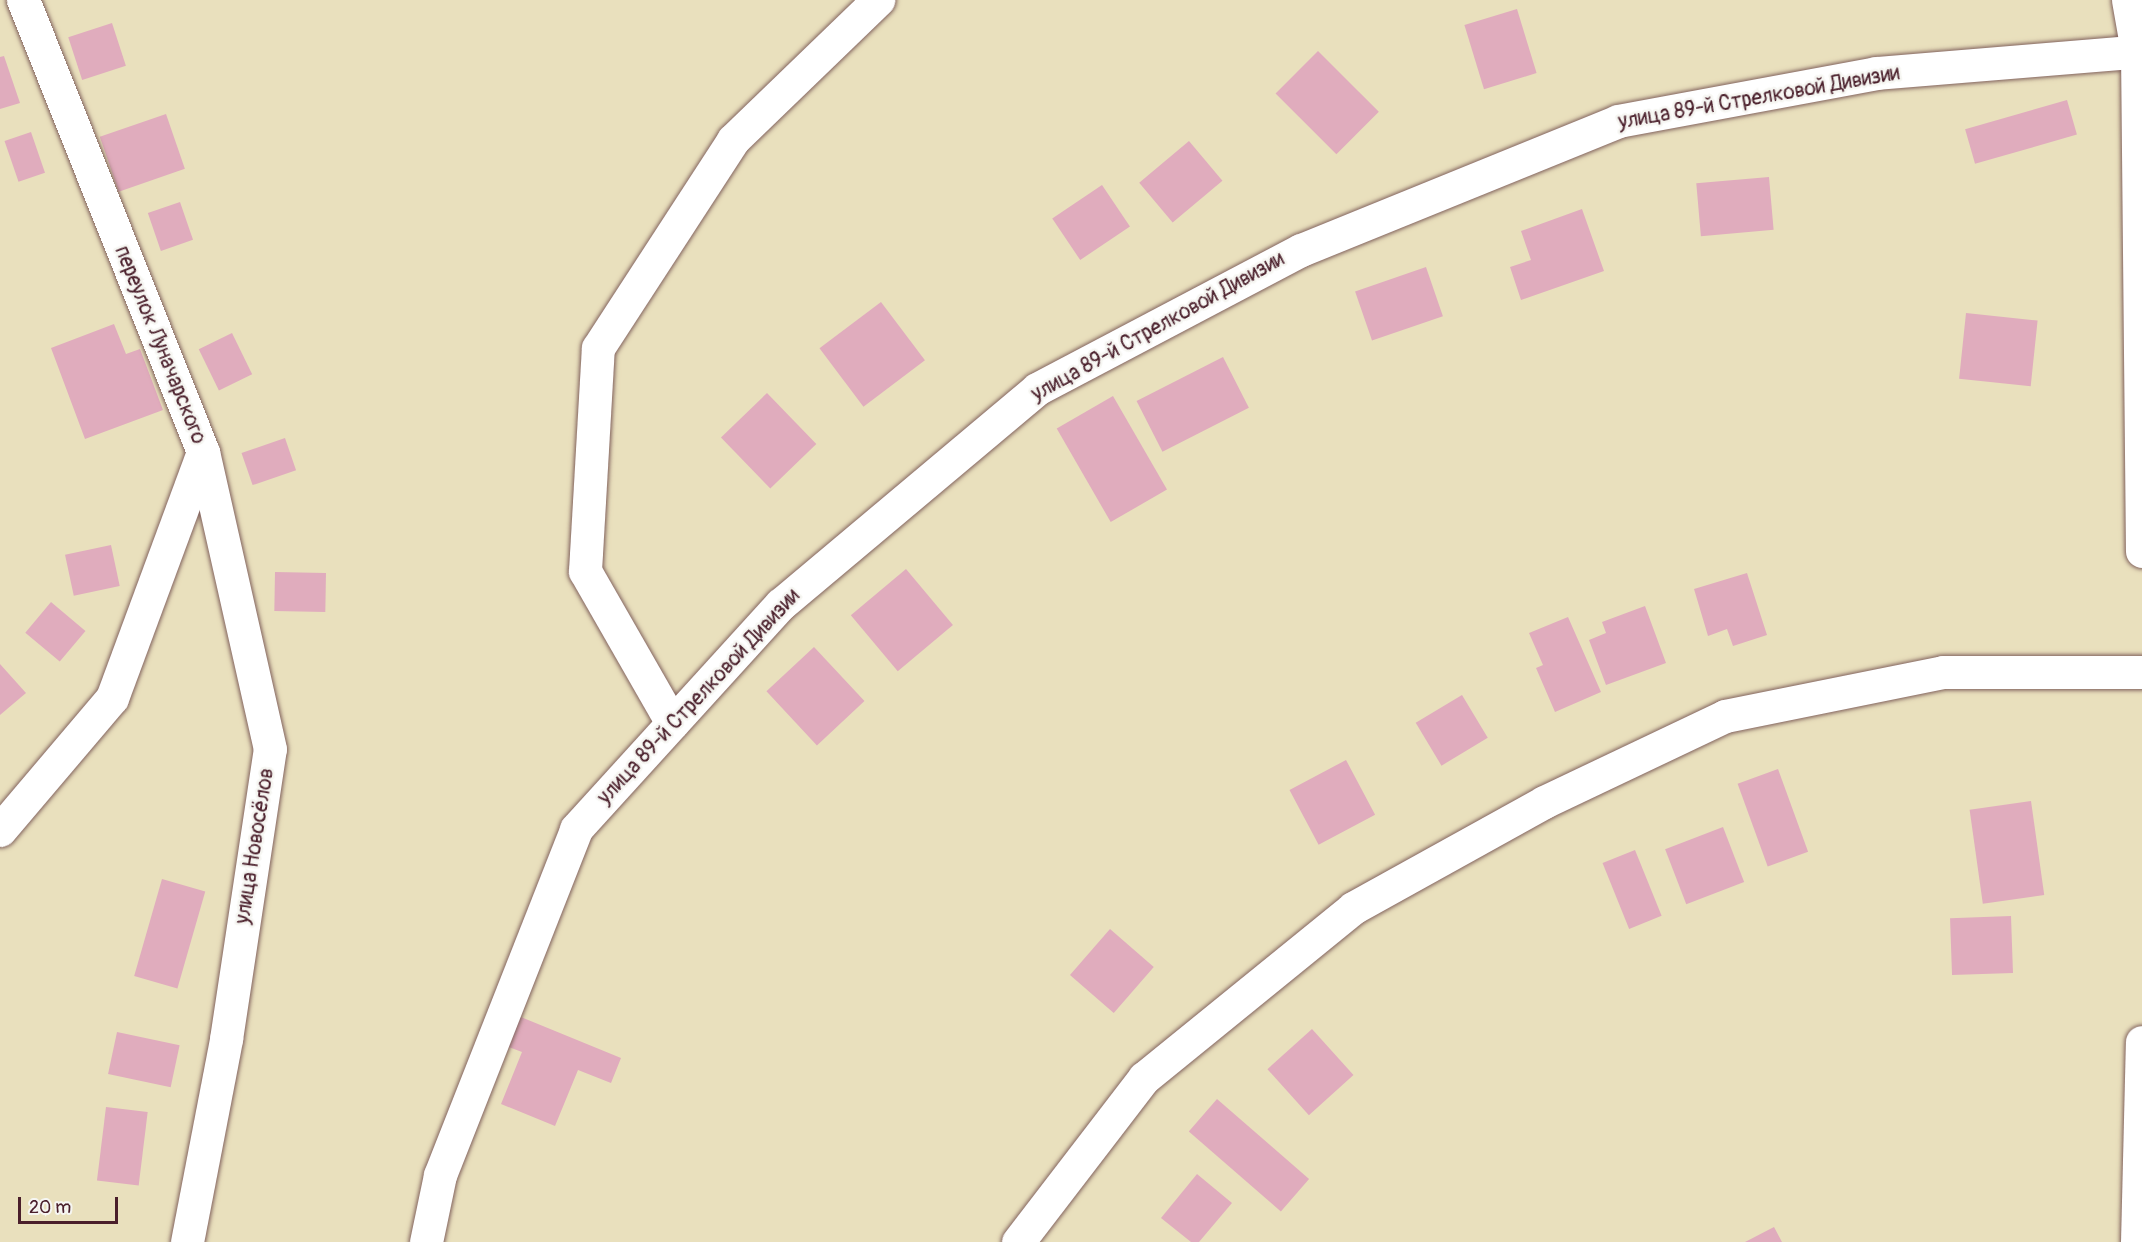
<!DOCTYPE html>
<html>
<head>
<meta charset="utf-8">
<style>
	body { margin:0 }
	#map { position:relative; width:2142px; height:1242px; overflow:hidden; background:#e9e0bd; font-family:Pangolin,sans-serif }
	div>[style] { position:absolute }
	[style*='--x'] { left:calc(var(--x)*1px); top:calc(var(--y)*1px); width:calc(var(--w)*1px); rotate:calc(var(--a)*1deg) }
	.building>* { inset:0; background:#e0acbd; transform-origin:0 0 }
	.roads { filter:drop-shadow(0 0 2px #82635e) drop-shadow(0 0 2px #82635e) }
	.minor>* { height:33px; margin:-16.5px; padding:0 16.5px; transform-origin:16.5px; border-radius:16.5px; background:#fff }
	span { translate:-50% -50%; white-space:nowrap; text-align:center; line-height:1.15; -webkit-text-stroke:5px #f6f6f2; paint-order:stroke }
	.street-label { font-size:21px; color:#4a1f2b }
	.scale { position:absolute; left:18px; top:1197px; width:100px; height:27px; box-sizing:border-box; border:3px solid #4a1f2b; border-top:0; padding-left:8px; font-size:18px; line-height:21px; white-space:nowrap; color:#4a1f2b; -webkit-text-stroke:4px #f6f6f2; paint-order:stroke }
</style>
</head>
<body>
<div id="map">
	<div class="building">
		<i style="left:1517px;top:9px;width:67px;height:55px;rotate:73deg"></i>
		<i style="left:112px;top:23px;width:45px;height:46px;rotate:72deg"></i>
		<i style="left:1318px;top:51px;width:86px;height:60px;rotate:45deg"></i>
		<i style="clip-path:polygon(4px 56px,20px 103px,0 109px,0 57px)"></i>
		<i style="left:2067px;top:100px;width:36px;height:106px;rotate:74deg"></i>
		<i style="left:166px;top:114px;width:58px;height:70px;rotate:71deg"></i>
		<i style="left:31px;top:132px;width:43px;height:28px;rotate:71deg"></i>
		<i style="left:1189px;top:141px;width:52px;height:65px;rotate:50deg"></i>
		<i style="left:1769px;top:177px;width:53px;height:73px;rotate:85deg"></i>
		<i style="left:1102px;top:185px;width:50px;height:60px;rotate:56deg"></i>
		<i style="left:180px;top:202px;width:40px;height:34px;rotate:71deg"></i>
		<i style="clip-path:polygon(1582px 209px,1604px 271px,1521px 300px,1510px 267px,1531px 260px,1521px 231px)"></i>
		<i style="left:1426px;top:267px;width:52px;height:75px;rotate:71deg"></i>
		<i style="left:881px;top:302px;width:73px;height:77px;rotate:53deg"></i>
		<i style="left:1966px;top:313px;width:72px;height:66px;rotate:6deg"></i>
		<i style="clip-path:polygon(114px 324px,126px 354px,140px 349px,163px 410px,85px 439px,51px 348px)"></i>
		<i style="left:232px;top:333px;width:46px;height:37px;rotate:64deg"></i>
		<i style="left:1223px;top:357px;width:57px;height:97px;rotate:63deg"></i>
		<i style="left:767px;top:393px;width:71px;height:64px;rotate:46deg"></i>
		<i style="left:1113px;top:396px;width:108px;height:65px;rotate:60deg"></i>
		<i style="left:285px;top:438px;width:34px;height:46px;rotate:71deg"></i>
		<i style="left:111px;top:545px;width:42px;height:47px;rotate:78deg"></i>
		<i style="left:906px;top:569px;width:73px;height:72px;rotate:50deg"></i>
		<i style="left:275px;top:572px;width:51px;height:39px;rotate:1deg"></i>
		<i style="clip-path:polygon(1747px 573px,1767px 635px,1733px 646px,1727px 629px,1708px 636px,1694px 589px)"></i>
		<i style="left:51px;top:602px;width:45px;height:40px;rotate:40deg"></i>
		<i style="clip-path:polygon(1645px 606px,1666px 663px,1606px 685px,1589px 640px,1606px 633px,1602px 622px)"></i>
		<i style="clip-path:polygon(1568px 617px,1601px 692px,1555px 712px,1536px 668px,1543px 665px,1529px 633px)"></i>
		<i style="left:814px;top:647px;width:74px;height:65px;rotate:47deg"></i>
		<i style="clip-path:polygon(0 664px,26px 693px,0 715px)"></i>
		<i style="left:1462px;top:695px;width:50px;height:54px;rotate:59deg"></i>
		<i style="left:1346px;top:760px;width:62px;height:64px;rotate:62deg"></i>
		<i style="left:1778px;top:769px;width:88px;height:43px;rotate:70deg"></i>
		<i style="left:2031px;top:801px;width:95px;height:62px;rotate:82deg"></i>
		<i style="left:1723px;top:827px;width:59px;height:62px;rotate:69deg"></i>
		<i style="left:1635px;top:850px;width:71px;height:35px;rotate:68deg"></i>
		<i style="left:162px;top:879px;width:45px;height:101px;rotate:16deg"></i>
		<i style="left:2011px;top:916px;width:57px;height:61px;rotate:88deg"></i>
		<i style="left:1110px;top:929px;width:58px;height:61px;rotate:41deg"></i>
		<i style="clip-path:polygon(516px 1015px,621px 1058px,611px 1083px,578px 1070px,555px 1126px,501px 1104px,522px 1052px,503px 1045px)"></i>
		<i style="left:1312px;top:1029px;width:62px;height:60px;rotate:48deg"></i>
		<i style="left:117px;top:1032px;width:64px;height:43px;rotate:12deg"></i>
		<i style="left:1217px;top:1099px;width:122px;height:43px;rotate:41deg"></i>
		<i style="left:106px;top:1107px;width:42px;height:74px;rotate:7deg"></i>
		<i style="clip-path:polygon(1197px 1174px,1232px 1203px,1199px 1242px,1191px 1242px,1161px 1218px)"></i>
		<i style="clip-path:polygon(1774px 1227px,1782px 1242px,1745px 1242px)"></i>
	</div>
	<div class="roads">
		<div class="minor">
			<i style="--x:2128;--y:0;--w:52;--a:80"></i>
			<i style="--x:2137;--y:51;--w:500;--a:89.43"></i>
			<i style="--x:672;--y:723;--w:175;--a:-119.8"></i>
			<i style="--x:585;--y:571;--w:223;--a:-86.7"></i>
			<i style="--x:598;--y:348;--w:248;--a:-57"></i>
			<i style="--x:733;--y:140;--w:202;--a:-44"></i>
			<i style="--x:0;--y:830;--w:173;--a:-49.7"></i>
			<i style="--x:112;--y:698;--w:262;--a:-69.7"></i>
			<i style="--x:203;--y:452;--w:487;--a:-111.7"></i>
			<i style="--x:187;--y:1242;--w:207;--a:-79.1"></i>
			<i style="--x:226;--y:1039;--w:293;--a:-81.4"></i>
			<i style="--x:270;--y:749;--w:304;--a:-102.7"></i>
			<i style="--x:426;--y:1242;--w:68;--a:-78.2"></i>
			<i style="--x:440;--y:1175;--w:372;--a:-68.5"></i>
			<i style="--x:576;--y:829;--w:304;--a:-47.7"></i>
			<i style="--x:781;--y:604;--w:334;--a:-40"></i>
			<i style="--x:1037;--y:389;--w:298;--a:-27.8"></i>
			<i style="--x:1301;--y:250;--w:342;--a:-22.1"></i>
			<i style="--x:1618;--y:121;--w:262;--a:-10.5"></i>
			<i style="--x:1876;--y:73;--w:267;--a:-4.7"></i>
			<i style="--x:1018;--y:1242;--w:207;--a:-52.5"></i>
			<i style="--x:1144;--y:1078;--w:269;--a:-39.1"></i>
			<i style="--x:1353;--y:908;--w:218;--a:-29"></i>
			<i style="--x:1544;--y:802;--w:200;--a:-25.4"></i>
			<i style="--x:1725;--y:716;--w:222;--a:-11.4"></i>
			<i style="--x:1943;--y:672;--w:199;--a:0"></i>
			<i style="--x:2137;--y:1242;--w:200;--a:-88.6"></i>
		</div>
	</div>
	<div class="street-label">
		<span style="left:1759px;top:98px;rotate:-10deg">улица 89-й Стрелковой Дивизии</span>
		<span style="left:1158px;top:327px;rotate:-29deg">улица 89-й Стрелковой Дивизии</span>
		<span style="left:160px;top:345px;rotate:68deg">переулок Луначарского</span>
		<span style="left:699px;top:697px;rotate:-47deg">улица 89-й Стрелковой Дивизии</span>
		<span style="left:255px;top:846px;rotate:-81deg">улица Новосёлов</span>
	</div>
	<div class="scale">20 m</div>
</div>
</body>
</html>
